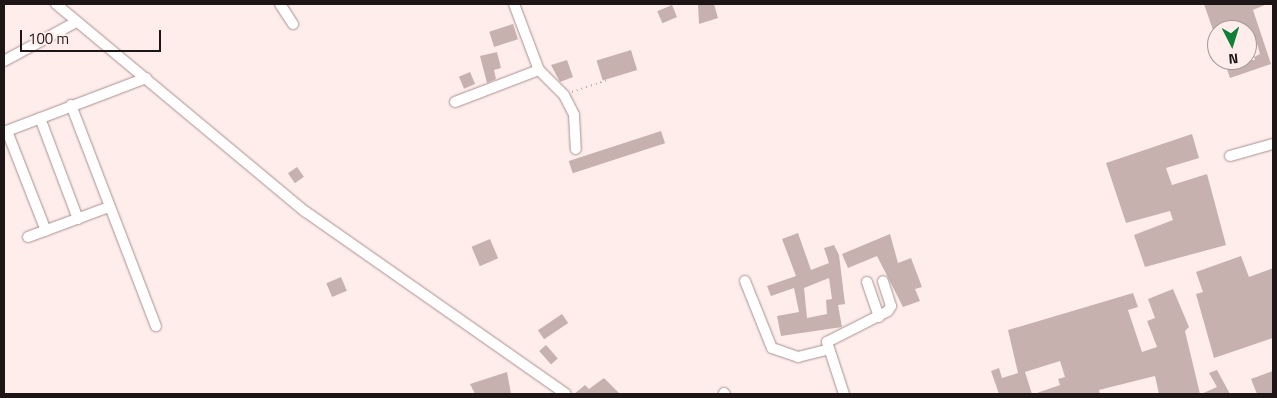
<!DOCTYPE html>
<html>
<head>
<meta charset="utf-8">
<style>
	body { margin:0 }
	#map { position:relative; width:1277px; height:398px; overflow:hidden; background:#ffedec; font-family:"Titillium Web",sans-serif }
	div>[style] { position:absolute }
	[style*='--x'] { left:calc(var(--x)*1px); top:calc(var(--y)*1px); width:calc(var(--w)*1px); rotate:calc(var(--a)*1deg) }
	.building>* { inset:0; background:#c6b1af; transform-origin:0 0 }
	.path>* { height:2px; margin-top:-1px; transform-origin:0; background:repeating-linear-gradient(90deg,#bbacab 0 1px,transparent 0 5px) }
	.roads { filter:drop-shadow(0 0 1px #a69290) drop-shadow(0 0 1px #a69290) }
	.minor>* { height:10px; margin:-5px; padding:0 5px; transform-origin:5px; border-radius:5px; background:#fff }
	span { translate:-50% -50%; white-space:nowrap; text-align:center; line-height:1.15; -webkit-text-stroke:4px #ffedec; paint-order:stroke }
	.frame { position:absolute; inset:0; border:5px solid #1e1616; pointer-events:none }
	.north { position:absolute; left:1207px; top:20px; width:50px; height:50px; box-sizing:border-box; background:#ffedec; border:1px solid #a59796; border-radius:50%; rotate:175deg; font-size:14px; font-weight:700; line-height:20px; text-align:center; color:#1e1616 }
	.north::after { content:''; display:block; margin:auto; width:18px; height:22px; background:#108037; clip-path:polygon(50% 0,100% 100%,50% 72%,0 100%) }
	.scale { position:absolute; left:20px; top:30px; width:141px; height:22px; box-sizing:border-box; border:2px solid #1e1616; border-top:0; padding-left:6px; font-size:15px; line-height:18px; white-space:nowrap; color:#1e1616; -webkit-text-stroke:4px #ffedec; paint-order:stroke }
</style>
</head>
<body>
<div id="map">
	<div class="building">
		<i style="clip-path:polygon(698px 4px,714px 4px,718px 18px,699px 24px)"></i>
		<i style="clip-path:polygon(1204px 4px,1267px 4px,1253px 10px,1271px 64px,1230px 78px,1224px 60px,1255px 60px,1254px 57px,1260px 54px,1256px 40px,1247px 43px,1247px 30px,1213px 30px)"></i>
		<i style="left:672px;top:5px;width:13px;height:16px;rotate:67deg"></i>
		<i style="left:513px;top:24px;width:16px;height:25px;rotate:72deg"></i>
		<i style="left:631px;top:50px;width:21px;height:36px;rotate:73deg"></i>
		<i style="clip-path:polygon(497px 52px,501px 68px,494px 70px,496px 79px,487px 83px,480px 56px)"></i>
		<i style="clip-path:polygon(567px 60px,573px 77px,560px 82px,551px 65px)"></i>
		<i style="left:470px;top:72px;width:13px;height:12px;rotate:67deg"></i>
		<i style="left:661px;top:131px;width:13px;height:97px;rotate:72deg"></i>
		<i style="clip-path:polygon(1192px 134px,1199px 158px,1166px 168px,1172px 185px,1207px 174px,1226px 245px,1145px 267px,1134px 235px,1173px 220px,1170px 211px,1126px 223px,1106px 163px)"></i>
		<i style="left:297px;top:167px;width:12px;height:11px;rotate:55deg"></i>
		<i style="clip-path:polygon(evenodd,798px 233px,811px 270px,829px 263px,824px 248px,834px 245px,839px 255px,845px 304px,838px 305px,842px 327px,781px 336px,777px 316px,799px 312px,794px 288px,771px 296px,767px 286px,796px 276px,782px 239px,798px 233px,829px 278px,832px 299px,826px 300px,827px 314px,807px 318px,804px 288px,829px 278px)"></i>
		<i style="clip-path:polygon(890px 234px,898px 263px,911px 258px,922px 287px,915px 289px,920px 301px,903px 307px,877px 256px,848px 268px,842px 254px)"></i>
		<i style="left:490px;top:239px;width:21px;height:20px;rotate:67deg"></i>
		<i style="clip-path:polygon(1241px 256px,1249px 277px,1273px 268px,1273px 338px,1214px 358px,1196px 294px,1203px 292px,1196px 272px)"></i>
		<i style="left:341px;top:277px;width:15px;height:16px;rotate:67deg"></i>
		<i style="clip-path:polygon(1173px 289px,1189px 327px,1185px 331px,1200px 394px,1159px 394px,1155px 376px,1099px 390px,1100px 394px,1034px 394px,1060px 385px,1058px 379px,1065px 377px,1060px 361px,1025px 372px,1032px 394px,999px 394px,991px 371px,999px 368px,1002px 378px,1018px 373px,1008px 330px,1133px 293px,1138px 307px,1128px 310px,1142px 352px,1157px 347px,1147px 321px,1155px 318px,1148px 299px)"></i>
		<i style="left:562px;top:314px;width:11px;height:29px;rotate:56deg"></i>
		<i style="left:546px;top:345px;width:18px;height:9px;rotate:49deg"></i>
		<i style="clip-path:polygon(1217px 370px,1230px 394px,1201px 394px,1217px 387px,1209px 373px)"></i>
		<i style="clip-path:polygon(1273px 371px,1273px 394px,1257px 394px,1251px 379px)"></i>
		<i style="clip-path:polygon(507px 372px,511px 394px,475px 394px,470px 384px)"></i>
		<i style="clip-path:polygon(604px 378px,620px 394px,574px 394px,585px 385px,589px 389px)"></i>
	</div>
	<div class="path">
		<i style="--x:572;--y:92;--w:40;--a:-18.9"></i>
		<i style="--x:591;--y:394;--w:9;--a:-41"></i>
	</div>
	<div class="roads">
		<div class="minor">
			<i style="--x:56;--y:4;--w:325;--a:39.8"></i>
			<i style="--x:306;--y:212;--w:317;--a:35"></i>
			<i style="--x:280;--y:4;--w:24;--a:57"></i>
			<i style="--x:514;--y:4;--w:71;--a:69.3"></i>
			<i style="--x:539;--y:70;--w:35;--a:45"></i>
			<i style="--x:564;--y:95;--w:22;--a:63"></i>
			<i style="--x:574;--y:115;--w:34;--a:87"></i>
			<i style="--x:4;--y:61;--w:82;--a:-28.4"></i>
			<i style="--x:455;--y:102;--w:90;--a:-20.9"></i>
			<i style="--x:71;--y:105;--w:237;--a:69"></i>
			<i style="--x:40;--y:118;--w:108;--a:69.4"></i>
			<i style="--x:7;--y:131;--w:107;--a:68.7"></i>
			<i style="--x:4;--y:132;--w:152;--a:-20.8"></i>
			<i style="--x:1230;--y:156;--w:45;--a:-15.6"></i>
			<i style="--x:28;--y:237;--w:86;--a:-20.3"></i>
			<i style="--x:745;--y:281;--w:72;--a:68.1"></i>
			<i style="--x:772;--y:348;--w:28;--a:19"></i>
			<i style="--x:798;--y:357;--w:29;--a:-14"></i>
			<i style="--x:867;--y:282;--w:37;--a:71"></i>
			<i style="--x:724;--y:393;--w:1;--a:45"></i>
			<i style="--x:844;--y:394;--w:55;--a:-108.1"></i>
			<i style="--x:827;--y:342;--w:68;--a:-26.9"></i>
			<i style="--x:888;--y:311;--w:6;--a:-59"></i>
			<i style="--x:891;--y:306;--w:26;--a:-108"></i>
		</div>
	</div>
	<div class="frame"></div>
	<div class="north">N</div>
	<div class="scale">100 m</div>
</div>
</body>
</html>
